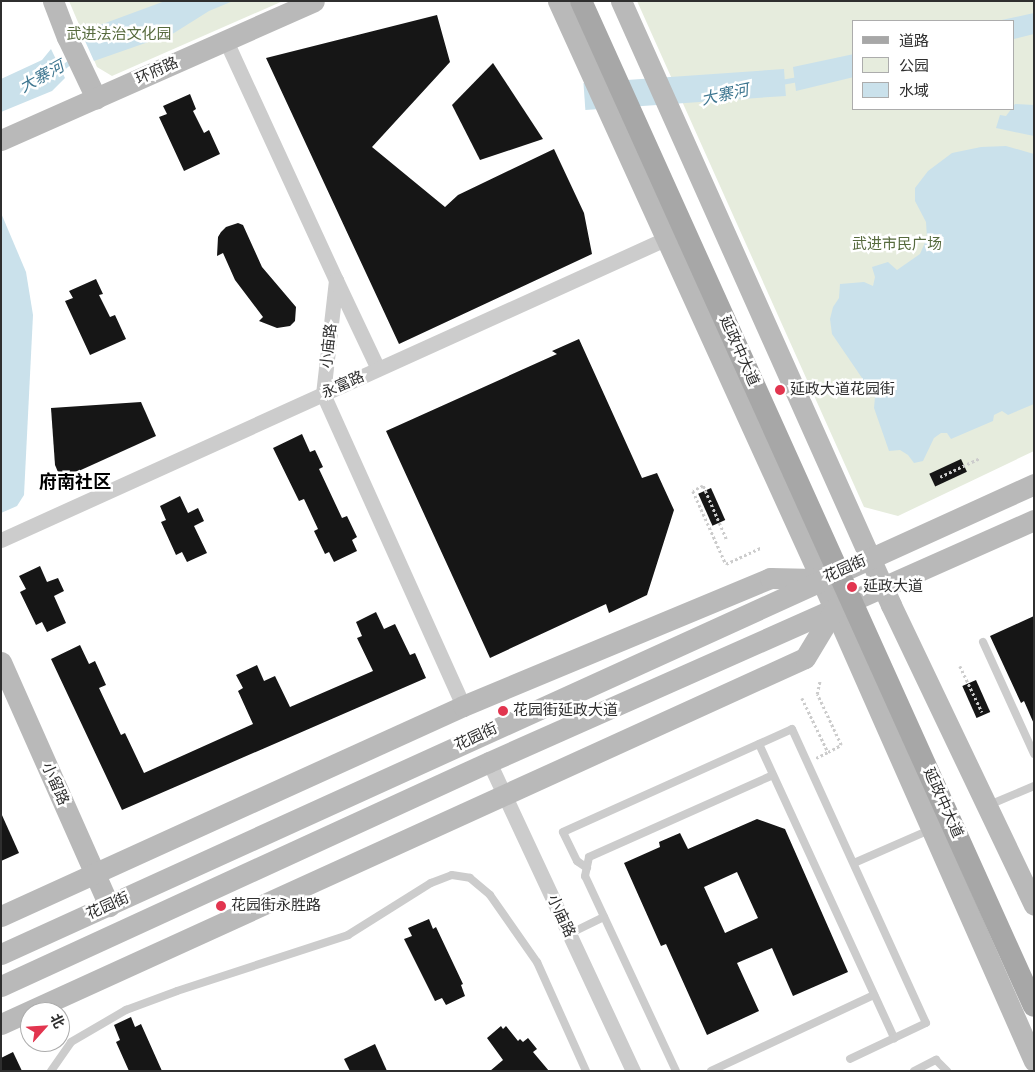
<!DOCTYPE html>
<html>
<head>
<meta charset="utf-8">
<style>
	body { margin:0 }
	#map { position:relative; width:1035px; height:1072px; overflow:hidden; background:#fff; font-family:"DejaVu Sans","Noto Sans SC",sans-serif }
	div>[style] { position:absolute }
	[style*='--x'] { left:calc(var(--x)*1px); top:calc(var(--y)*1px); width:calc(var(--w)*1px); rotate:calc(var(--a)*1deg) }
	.green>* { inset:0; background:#e6ecdd }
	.water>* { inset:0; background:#cae1eb; transform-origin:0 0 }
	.stream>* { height:4.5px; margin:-2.25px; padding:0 2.25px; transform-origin:2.25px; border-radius:2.25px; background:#cae1eb }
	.building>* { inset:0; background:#161616; transform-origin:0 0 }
	.path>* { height:2.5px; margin-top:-1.25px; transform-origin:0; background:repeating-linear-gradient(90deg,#ccc 0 2.5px,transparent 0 5px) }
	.lane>* { height:8px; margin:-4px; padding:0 4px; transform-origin:4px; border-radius:4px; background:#ccc }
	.street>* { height:15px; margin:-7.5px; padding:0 7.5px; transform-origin:7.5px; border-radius:7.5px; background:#ccc }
	.secondary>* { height:21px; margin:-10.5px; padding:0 10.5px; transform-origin:10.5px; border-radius:10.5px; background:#b9b9b9 }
	.primary>* { height:22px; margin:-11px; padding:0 11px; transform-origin:11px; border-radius:11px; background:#a7a7a7 }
	.dots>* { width:14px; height:14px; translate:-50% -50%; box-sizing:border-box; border:2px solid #fff; border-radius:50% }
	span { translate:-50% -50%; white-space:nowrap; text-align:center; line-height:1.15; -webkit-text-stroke:5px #fff; paint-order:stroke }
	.park-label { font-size:15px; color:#566a3d }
	.street-label { font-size:15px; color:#2f2f2f }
	.poi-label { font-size:15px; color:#2f2f2f }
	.left { translate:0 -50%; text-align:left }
	.water-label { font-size:16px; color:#3e7690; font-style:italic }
	.quarter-label { font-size:18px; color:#000; font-weight:700 }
	.frame { position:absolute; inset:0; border:2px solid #2f2f2f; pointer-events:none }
	.legend { position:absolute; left:852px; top:20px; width:162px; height:90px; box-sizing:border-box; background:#fff; border:1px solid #acacac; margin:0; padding:6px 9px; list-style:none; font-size:15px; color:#2f2f2f }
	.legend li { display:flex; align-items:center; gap:10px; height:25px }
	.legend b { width:25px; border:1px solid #acacac }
	.north { position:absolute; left:20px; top:1002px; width:50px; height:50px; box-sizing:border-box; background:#fff; border:1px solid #acacac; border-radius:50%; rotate:64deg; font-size:14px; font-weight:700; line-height:20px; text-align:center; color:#2f2f2f }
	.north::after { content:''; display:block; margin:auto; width:18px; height:22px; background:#e2354f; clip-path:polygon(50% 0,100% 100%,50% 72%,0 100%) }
</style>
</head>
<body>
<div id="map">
	<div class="green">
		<i style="clip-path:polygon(69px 1px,283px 1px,112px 76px,97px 67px)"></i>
		<i style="clip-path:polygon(evenodd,637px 1px,1034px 1px,1034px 451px,898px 516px,864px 507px,637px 1px,854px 21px,1014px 21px,1014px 109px,854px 109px,854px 21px)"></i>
	</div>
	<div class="water">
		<i style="clip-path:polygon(165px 1px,233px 1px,209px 11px,174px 33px,94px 61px,81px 32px)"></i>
		<i style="clip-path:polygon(1034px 13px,1034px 34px,1014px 39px,1014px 21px,997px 21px)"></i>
		<i style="clip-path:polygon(51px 49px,65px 78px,52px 91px,1px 112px,1px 79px,42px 60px)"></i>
		<i style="clip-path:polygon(854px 54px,854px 77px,796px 91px,793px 67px)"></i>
		<i style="left:784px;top:69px;width:27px;height:201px;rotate:86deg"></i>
		<i style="clip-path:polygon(1015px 104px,1034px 105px,1034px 136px,996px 128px,1000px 115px,1006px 116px)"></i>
		<i style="clip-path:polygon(1006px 146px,1034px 154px,1034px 404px,1008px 415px,1002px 411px,994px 415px,993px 421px,951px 439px,947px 433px,941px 433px,934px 438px,923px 461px,914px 463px,908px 455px,900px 450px,889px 451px,874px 408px,875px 397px,832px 334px,830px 319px,833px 307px,839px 298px,840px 284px,864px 282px,873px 286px,875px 277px,872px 267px,888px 262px,897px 270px,920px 254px,927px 238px,926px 222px,915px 201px,915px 188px,928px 171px,952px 153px,981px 147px)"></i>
		<i style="clip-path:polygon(1px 213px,26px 272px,33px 315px,24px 495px,17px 506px,1px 513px)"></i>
	</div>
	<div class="stream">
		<i style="--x:57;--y:72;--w:19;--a:-39"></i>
		<i style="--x:781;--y:82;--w:17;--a:-10"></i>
	</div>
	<div class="building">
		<i style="clip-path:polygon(437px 15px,450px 62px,372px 147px,445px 207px,458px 195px,554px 149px,584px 213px,592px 254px,399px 344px,266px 58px)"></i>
		<i style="clip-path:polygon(493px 63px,543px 139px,480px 160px,452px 105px)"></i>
		<i style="clip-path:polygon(190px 94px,196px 109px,193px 111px,204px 133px,209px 130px,220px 154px,184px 171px,159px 117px,167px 114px,163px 106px)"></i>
		<i style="clip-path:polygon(238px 223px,243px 225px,262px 267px,296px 307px,295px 321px,290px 326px,277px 328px,259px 321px,263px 317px,235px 280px,223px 253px,217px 256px,218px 237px,221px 232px,226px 227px)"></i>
		<i style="clip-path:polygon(96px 279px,103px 294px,99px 295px,110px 317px,115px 315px,126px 339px,90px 355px,65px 301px,73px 298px,69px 291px)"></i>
		<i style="clip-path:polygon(579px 339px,642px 478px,657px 473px,674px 510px,647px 595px,609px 613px,606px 604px,490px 658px,386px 431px,557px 354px,552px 351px)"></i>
		<i style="clip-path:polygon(141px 402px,156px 436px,61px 479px,55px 465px,51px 408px)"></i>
		<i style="clip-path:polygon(302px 434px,310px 452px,315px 450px,323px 467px,319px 469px,342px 518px,347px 516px,357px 537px,352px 540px,357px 551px,334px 562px,329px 552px,325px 554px,314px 531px,318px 529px,304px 499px,299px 501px,273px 448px)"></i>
		<i style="left:961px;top:459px;width:14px;height:35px;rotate:65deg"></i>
		<i style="left:711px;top:488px;width:35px;height:14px;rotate:66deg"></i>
		<i style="clip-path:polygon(180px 496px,188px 513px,198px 508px,204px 521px,194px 526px,207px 553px,187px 562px,182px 552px,176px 555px,161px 522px,166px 520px,160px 506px)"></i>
		<i style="clip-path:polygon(40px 566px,47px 582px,58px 578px,64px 591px,54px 596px,66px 623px,47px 632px,42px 622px,36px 625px,20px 592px,26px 589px,19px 576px)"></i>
		<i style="clip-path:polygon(376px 612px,384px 629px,395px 624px,410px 655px,415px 653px,426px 678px,122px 810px,51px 659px,80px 645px,89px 664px,95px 661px,106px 685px,99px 688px,121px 735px,125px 733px,144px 773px,253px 724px,238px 691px,243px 688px,236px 675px,257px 665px,264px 681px,275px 676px,290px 707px,373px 671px,357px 638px,362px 636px,356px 622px)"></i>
		<i style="clip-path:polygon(1034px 616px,1034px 724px,1024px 701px,1021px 703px,990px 636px)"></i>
		<i style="left:976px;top:680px;width:35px;height:15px;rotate:66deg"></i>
		<i style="clip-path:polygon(1px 813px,19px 853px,1px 861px)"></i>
		<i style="clip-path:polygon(evenodd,757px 819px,785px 829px,848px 972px,793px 996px,772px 948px,737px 963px,759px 1011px,707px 1035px,666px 944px,661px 946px,624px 863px,660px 847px,659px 842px,680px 833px,688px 849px,757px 819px,737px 872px,758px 918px,725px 933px,704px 887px,737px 872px)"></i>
		<i style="clip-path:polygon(429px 919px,433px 929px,436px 927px,463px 984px,461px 985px,465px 996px,446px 1005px,442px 998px,435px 1001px,404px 939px,412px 936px,408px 928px)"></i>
		<i style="clip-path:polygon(131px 1017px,135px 1027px,141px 1024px,162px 1071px,129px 1071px,116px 1042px,120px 1040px,114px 1025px)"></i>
		<i style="clip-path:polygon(501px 1026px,503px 1029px,506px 1026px,518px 1041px,520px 1039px,523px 1042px,528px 1038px,537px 1049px,533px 1052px,549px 1071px,490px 1071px,503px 1060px,487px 1038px)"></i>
		<i style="clip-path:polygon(375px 1044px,387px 1071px,350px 1071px,344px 1059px)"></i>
		<i style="clip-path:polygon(13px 1052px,22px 1071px,1px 1071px,1px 1058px)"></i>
	</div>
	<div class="path">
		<i style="--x:940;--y:477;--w:44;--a:-25.4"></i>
		<i style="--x:726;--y:539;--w:58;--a:-113.5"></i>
		<i style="--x:703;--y:486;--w:11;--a:153"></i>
		<i style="--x:693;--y:491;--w:80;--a:65.7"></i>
		<i style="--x:726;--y:564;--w:38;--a:-25"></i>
		<i style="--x:960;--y:666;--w:51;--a:64.4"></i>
		<i style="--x:802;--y:698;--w:60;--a:64.3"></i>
		<i style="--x:828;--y:752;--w:15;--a:-28"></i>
		<i style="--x:841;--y:745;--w:56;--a:-115.2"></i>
		<i style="--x:817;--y:694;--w:14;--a:-78"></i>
		<i style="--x:816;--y:758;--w:13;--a:-27"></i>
	</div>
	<div class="lane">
		<i style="--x:983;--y:642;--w:123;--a:65.5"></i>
		<i style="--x:759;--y:744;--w:324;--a:65.3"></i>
		<i style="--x:989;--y:805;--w:49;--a:-22.9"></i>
		<i style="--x:854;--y:863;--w:82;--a:-23.7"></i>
		<i style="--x:587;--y:868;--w:12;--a:-145"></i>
		<i style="--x:577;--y:861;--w:32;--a:-116"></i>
		<i style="--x:563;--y:832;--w:251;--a:-24.2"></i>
		<i style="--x:792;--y:729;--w:323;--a:65.5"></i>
		<i style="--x:926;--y:1023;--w:84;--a:154.7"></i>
		<i style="--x:569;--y:934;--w:39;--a:-26"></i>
		<i style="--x:51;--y:1071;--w:35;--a:-55"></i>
		<i style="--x:71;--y:1042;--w:64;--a:-30.2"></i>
		<i style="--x:126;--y:1010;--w:54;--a:-20.4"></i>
		<i style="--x:177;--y:991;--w:180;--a:-18.1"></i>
		<i style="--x:348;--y:935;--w:98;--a:-32.1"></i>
		<i style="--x:431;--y:883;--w:22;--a:-21"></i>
		<i style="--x:452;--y:875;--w:18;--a:9"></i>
		<i style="--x:470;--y:878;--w:26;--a:40"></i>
		<i style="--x:490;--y:895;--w:82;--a:55"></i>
		<i style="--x:537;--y:962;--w:120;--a:65.8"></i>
		<i style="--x:676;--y:1071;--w:215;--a:-115"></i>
		<i style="--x:585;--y:876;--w:19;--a:-78"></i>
		<i style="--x:589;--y:857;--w:201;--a:-24"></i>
		<i style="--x:711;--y:1071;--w:180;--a:-25"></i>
		<i style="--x:914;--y:1071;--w:25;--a:-27"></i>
		<i style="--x:936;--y:1060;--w:16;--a:45"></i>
	</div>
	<div class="street">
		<i style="--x:226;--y:41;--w:263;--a:65.3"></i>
		<i style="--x:336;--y:280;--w:115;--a:96.5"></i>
		<i style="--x:323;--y:394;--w:342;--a:65.8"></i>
		<i style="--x:336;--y:280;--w:98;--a:64.7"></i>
		<i style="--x:1;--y:540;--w:739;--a:-24.38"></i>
		<i style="--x:489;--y:762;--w:341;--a:65"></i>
	</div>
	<div class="secondary">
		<i style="--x:53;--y:1;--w:39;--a:69"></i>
		<i style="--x:67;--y:37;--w:68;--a:64.6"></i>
		<i style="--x:558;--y:1;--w:635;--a:65.53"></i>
		<i style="--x:821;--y:579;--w:527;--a:66.16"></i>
		<i style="--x:621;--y:1;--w:662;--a:65.91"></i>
		<i style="--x:891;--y:605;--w:332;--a:64.5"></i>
		<i style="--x:1;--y:140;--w:342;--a:-23.9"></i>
		<i style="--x:1;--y:662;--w:267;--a:66.1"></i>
		<i style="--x:1;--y:916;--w:507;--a:-24.44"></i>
		<i style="--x:463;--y:706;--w:333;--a:-22.6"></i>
		<i style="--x:770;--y:578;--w:46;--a:1.2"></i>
		<i style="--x:1;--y:954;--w:1135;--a:-24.46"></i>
		<i style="--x:1;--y:986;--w:537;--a:-24.66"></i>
		<i style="--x:489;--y:762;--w:596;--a:-23.94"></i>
		<i style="--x:1;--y:1024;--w:883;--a:-24.48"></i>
		<i style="--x:805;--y:658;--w:56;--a:-58.9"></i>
	</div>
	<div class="primary">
		<i style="--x:581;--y:1;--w:1102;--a:65.74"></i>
	</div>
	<div class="dots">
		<i style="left:780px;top:390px;background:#e2354f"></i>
		<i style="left:852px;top:587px;background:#e2354f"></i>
		<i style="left:503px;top:711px;background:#e2354f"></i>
		<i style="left:221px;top:906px;background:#e2354f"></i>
	</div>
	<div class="park-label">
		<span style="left:119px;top:35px">武进法治文化园</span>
		<span style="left:897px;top:245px">武进市民广场</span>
	</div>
	<div class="street-label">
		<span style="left:157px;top:71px;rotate:-24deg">环府路</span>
		<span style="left:329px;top:346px;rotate:-84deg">小庙路</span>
		<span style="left:739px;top:351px;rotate:66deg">延政中大道</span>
		<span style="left:343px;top:385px;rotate:-24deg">永富路</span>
		<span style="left:845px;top:569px;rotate:-24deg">花园街</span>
		<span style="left:476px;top:737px;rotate:-25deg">花园街</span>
		<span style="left:55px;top:784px;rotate:66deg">小留路</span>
		<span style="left:943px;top:803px;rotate:66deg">延政中大道</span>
		<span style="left:108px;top:906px;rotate:-24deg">花园街</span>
		<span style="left:561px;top:916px;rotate:65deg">小庙路</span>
	</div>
	<div class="poi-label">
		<span class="left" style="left:790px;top:390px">延政大道花园街</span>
		<span class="left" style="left:863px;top:587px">延政大道</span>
		<span class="left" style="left:513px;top:711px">花园街延政大道</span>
		<span class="left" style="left:231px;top:906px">花园街永胜路</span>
	</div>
	<div class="water-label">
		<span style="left:42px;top:77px;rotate:-29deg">大寨河</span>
		<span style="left:725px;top:95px;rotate:-12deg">大寨河</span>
	</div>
	<div class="quarter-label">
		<span style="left:75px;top:482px">府南社区</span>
	</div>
	<div class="frame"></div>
	<ul class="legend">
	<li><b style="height:6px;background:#a7a7a7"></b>道路</li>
	<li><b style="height:14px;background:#e6ecdd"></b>公园</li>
	<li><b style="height:14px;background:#cae1eb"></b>水域</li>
	</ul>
	<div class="north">北</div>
</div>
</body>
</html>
